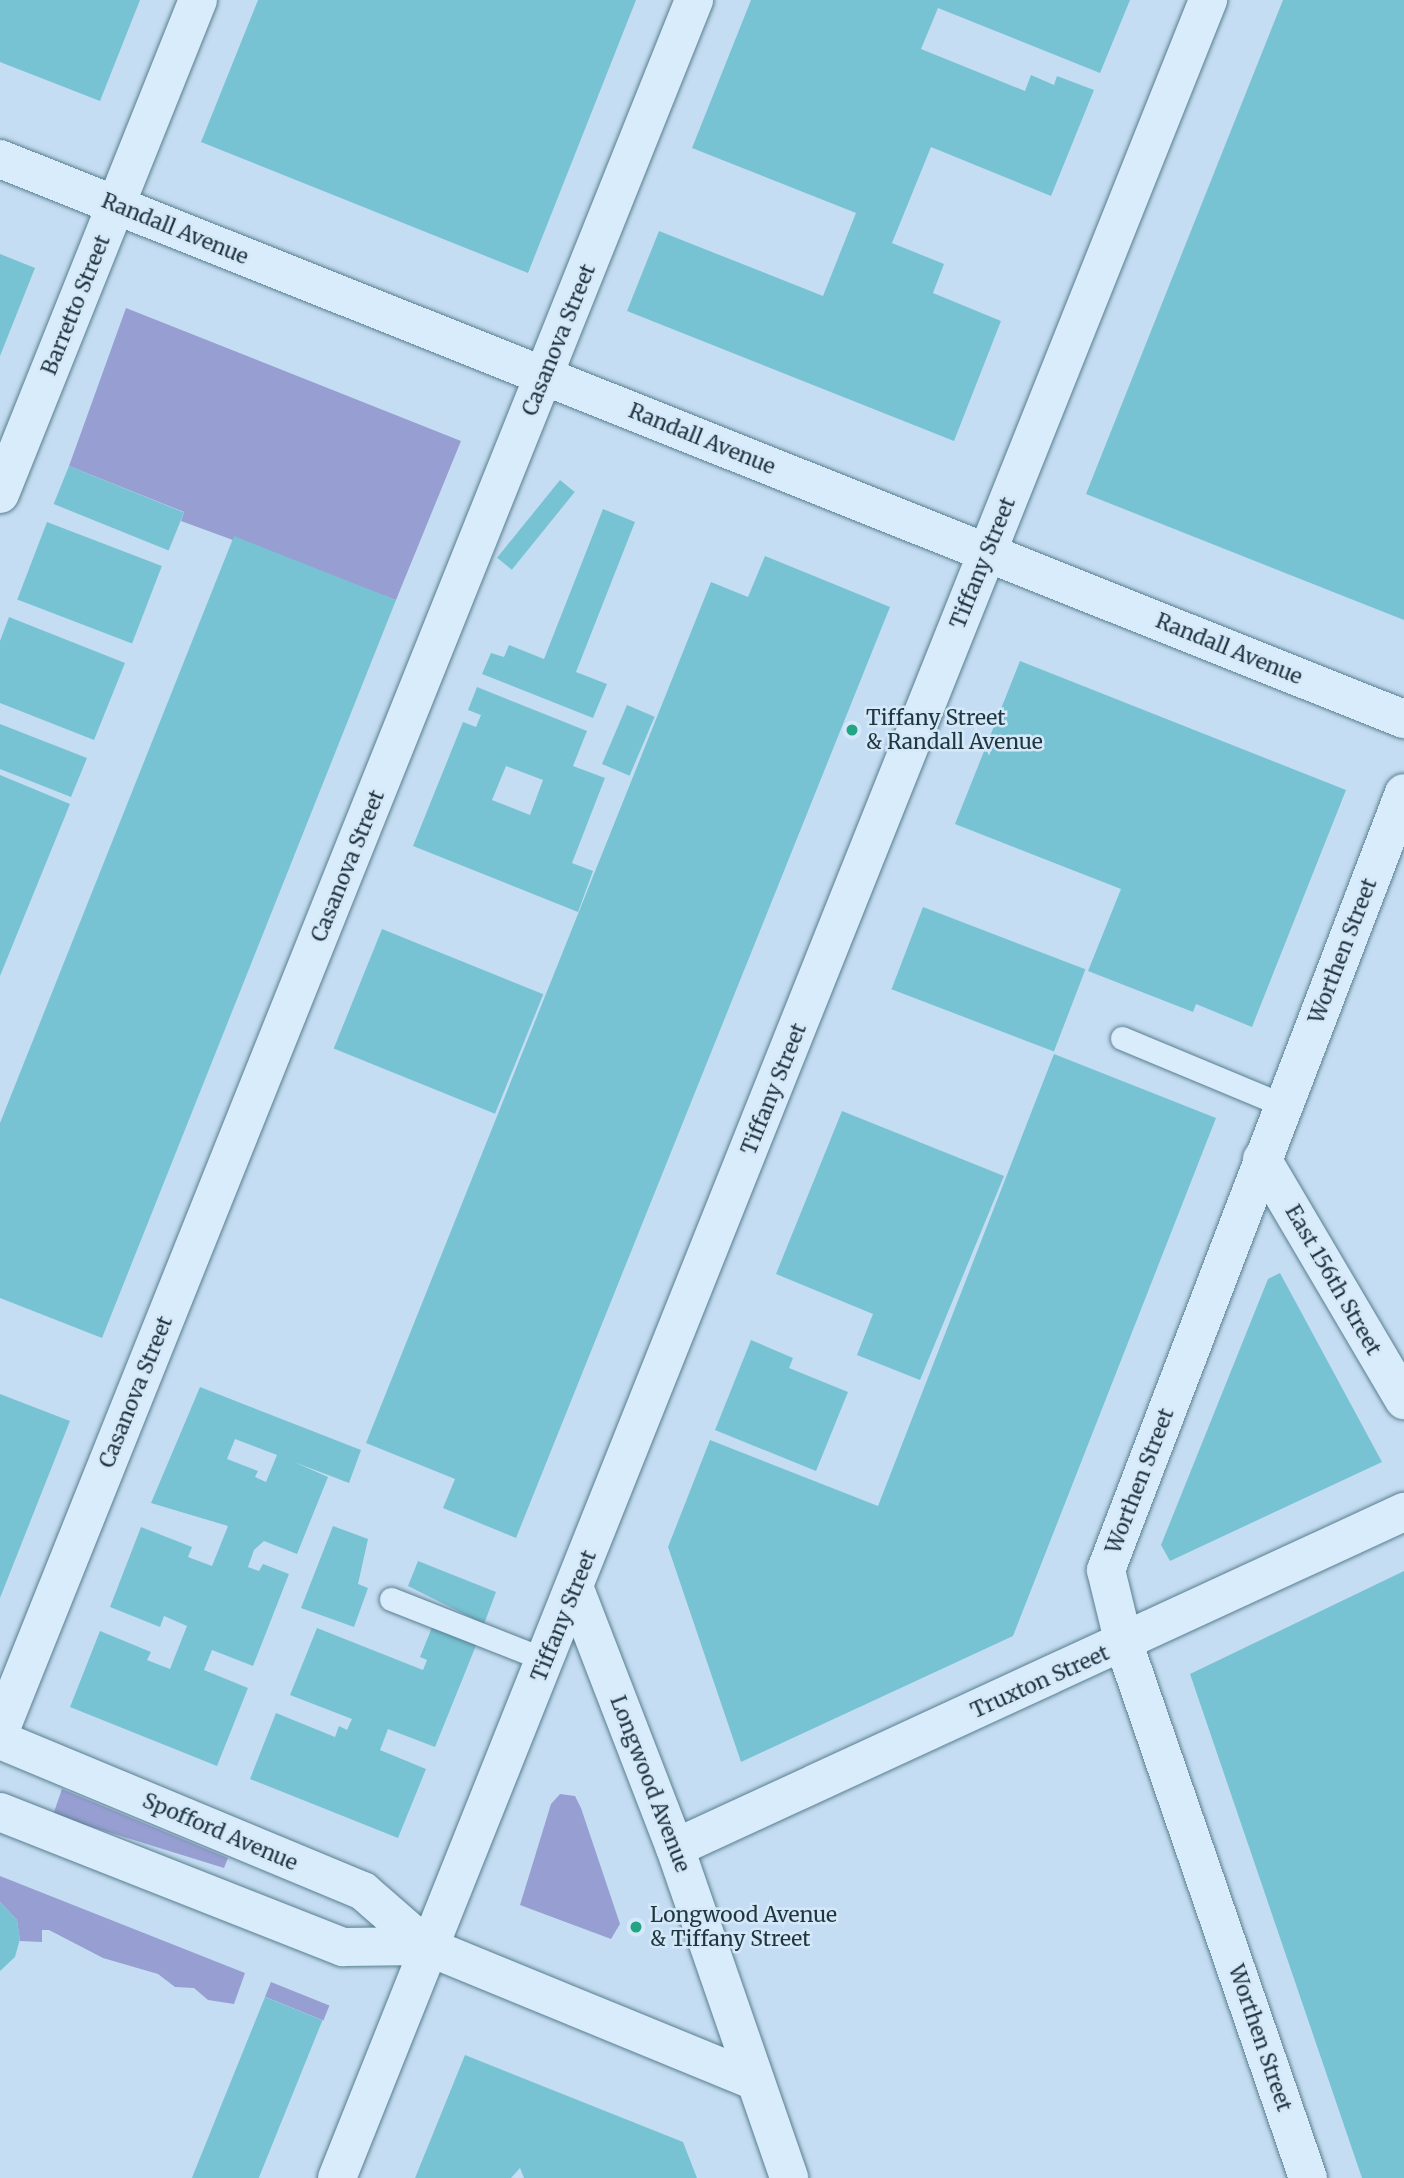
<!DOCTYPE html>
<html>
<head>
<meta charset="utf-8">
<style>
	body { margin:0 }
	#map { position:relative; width:1404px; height:2178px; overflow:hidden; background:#c5ddf2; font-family:Merriweather,serif }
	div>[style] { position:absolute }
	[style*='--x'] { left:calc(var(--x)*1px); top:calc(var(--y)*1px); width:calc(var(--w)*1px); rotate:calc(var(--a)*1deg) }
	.green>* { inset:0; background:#979fd2; transform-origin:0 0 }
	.building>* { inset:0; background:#78c3d3; transform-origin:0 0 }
	.roads { filter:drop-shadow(0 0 2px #597f8f) drop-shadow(0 0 2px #597f8f) }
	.lane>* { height:23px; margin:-11.5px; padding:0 11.5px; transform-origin:11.5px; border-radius:11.5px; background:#d9ecfc }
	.street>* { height:38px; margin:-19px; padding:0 19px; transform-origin:19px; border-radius:19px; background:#d9ecfc }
	.secondary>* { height:38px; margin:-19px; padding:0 19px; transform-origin:19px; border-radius:19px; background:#d9ecfc }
	.dots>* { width:19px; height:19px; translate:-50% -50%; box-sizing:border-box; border:4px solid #d5e8f9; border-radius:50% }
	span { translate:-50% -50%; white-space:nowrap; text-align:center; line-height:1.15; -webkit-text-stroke:5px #d5e8f9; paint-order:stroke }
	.street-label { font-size:21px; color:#1e363e }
	.poi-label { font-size:21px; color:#1e363e }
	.left { translate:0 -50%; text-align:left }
</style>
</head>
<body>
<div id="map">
	<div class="green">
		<i style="clip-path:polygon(126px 308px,461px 441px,396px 600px,181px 521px,184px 512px,69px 466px)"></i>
		<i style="clip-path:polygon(62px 1789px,228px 1858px,224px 1868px,53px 1815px)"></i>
		<i style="clip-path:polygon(560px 1794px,575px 1796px,581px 1808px,620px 1924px,611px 1939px,520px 1905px,551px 1804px)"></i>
		<i style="clip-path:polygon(0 1876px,245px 1973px,234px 2004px,208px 2000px,194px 1988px,175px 1987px,158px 1974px,103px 1958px,49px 1930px,42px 1930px,42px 1942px,20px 1941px,17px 1920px,0 1902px)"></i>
		<i style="left:271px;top:1982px;width:63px;height:16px;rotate:22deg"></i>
	</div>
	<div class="building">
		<i style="clip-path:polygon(0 0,140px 0,100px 101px,0 62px)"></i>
		<i style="clip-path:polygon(258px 0,636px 0,528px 273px,201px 142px)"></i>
		<i style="clip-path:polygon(751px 0,1130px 0,1100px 73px,938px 8px,921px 49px,1025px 91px,1031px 75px,1054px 85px,1057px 76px,1094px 90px,1051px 196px,931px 147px,892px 243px,944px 264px,933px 293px,1001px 321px,954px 441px,627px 311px,659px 231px,823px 296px,856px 213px,692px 148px)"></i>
		<i style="clip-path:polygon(1404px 0,1404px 620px,1086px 494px,1283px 0)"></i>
		<i style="clip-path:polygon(0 254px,35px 268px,0 356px)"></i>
		<i style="left:69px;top:466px;width:124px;height:41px;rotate:22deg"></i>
		<i style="left:560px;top:480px;width:19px;height:100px;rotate:39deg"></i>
		<i style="clip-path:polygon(603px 509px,635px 522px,576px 672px,607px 684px,593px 718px,482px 674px,491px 653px,504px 657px,509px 645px,544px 659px)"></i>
		<i style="left:47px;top:522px;width:123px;height:83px;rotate:21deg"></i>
		<i style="clip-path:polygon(234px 536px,396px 600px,102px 1338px,0 1298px,0 1123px)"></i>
		<i style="clip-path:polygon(765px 556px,890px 607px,516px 1538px,443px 1508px,455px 1479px,366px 1443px,711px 582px,748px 597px)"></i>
		<i style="clip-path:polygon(9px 617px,125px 663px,94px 740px,0 703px,0 641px)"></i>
		<i style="clip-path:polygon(1020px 661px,1346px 790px,1252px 1027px,1196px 1004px,1193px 1012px,1088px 971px,1121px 889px,955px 824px)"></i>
		<i style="clip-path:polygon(evenodd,477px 687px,587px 731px,573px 766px,605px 778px,572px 863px,593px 871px,578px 912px,413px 846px,463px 722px,476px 727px,481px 715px,468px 710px,477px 687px,506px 766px,543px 780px,530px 815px,492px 800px,506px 766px)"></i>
		<i style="left:627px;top:705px;width:30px;height:64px;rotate:23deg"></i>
		<i style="clip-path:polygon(0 724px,87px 758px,71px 797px,0 769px)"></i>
		<i style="clip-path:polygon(0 775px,70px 804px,0 976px)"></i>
		<i style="left:923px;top:907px;width:174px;height:88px;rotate:21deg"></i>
		<i style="left:382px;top:929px;width:174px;height:129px;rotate:22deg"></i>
		<i style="clip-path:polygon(1054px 1054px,1216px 1118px,1013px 1636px,741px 1762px,668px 1547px,710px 1440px,878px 1506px)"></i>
		<i style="clip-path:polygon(842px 1111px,1004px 1176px,920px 1380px,857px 1355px,873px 1314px,776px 1274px)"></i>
		<i style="clip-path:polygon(1280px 1273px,1382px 1462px,1170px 1561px,1161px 1545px,1268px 1279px)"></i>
		<i style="clip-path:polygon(751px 1340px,793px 1358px,789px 1368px,848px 1392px,816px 1471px,715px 1430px)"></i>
		<i style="clip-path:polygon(evenodd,200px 1387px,361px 1450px,349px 1483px,294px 1462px,328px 1477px,297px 1554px,264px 1541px,254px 1550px,248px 1567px,259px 1571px,263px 1564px,289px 1574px,253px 1666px,212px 1650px,204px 1670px,248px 1688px,217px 1766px,70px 1707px,100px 1631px,151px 1652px,147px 1660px,170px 1669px,187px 1626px,164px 1616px,160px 1627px,110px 1607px,141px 1527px,192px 1547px,188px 1557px,212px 1566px,228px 1526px,151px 1503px,200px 1387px,235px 1439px,277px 1455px,266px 1482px,255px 1477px,258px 1471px,227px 1459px,235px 1439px)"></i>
		<i style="clip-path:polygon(0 1394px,70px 1421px,0 1598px)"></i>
		<i style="clip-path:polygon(333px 1526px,368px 1539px,358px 1584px,368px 1588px,354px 1627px,301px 1608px)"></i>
		<i style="clip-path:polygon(418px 1561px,496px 1592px,484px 1624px,408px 1586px)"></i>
		<i style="clip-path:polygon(1404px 1571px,1404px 2178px,1362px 2178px,1190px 1674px)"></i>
		<i style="clip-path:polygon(433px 1625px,477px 1643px,435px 1747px,388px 1729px,380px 1750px,426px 1769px,398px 1838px,250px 1779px,276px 1713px,335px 1737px,339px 1726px,347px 1730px,352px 1719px,290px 1695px,317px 1628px,423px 1670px,427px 1660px,420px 1657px)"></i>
		<i style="clip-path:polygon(0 1902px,17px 1920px,20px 1939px,15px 1957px,0 1971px)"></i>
		<i style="left:265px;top:1997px;width:62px;height:195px;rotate:22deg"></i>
		<i style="clip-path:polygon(465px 2055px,683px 2142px,697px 2178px,524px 2178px,520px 2168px,511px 2178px,415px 2178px)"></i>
	</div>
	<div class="roads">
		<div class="lane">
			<i style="--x:1122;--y:1038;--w:174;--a:22.6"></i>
			<i style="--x:391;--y:1599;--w:167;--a:21.5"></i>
		</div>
		<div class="street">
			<i style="--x:0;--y:494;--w:532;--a:-68.16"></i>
			<i style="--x:1262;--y:1159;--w:280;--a:59.5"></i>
			<i style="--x:0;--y:1731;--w:1865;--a:-68.15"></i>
			<i style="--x:675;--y:1848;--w:803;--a:-24.75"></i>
			<i style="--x:1308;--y:2178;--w:565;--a:-109.01"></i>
			<i style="--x:1124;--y:1644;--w:76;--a:-103.7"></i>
			<i style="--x:1106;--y:1570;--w:832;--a:-69.02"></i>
		</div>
		<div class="secondary">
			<i style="--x:0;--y:159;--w:1512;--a:21.75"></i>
			<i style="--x:575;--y:1589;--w:278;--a:68.9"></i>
			<i style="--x:675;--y:1848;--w:349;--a:70.9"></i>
			<i style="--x:0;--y:1740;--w:393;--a:22.6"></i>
			<i style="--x:363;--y:1891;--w:84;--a:41.1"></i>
			<i style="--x:426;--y:1946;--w:356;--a:22.3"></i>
			<i style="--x:0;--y:1812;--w:369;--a:21.5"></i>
			<i style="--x:343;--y:1947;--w:83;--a:-0.7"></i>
			<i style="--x:337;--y:2178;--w:2346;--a:-68.2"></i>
		</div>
	</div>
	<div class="dots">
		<i style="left:852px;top:730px;background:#23a484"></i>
		<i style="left:636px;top:1927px;background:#23a484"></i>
	</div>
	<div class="street-label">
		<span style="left:175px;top:229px;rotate:22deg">Randall Avenue</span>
		<span style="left:76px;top:305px;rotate:-68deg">Barretto Street</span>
		<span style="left:559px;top:340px;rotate:-68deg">Casanova Street</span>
		<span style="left:702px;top:439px;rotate:22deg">Randall Avenue</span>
		<span style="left:983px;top:563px;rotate:-68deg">Tiffany Street</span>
		<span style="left:1229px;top:649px;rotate:22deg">Randall Avenue</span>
		<span style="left:348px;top:866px;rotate:-68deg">Casanova Street</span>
		<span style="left:1343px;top:951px;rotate:-69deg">Worthen Street</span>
		<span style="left:774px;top:1089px;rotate:-68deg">Tiffany Street</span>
		<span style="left:1333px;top:1280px;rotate:60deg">East 156th Street</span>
		<span style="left:136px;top:1392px;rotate:-68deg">Casanova Street</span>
		<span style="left:1140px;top:1481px;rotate:-69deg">Worthen Street</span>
		<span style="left:564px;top:1616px;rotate:-68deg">Tiffany Street</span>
		<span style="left:1040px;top:1682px;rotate:-24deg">Truxton Street</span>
		<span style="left:650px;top:1784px;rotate:69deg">Longwood Avenue</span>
		<span style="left:220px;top:1832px;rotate:23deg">Spofford Avenue</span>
		<span style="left:1260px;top:2038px;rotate:71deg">Worthen Street</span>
	</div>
	<div class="poi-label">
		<span class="left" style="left:866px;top:730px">Tiffany Street<br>&amp; Randall Avenue</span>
		<span class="left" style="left:650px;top:1927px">Longwood Avenue<br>&amp; Tiffany Street</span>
	</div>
</div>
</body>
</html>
